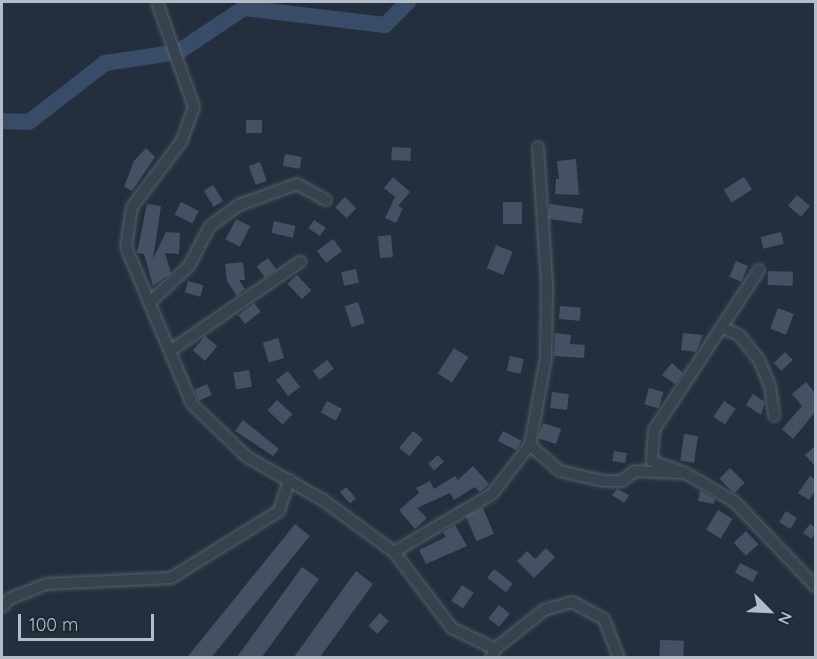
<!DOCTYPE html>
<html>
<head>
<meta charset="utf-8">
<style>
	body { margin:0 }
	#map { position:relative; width:817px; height:659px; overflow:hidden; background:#242f3e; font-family:Quicksand,sans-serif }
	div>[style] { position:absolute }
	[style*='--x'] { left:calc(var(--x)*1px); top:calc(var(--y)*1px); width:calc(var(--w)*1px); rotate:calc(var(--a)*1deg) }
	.river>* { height:16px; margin:-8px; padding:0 8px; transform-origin:8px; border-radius:8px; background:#394c67 }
	.building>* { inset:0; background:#455162; transform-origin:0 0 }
	.roads { filter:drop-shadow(0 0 2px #565f6c) drop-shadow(0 0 2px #565f6c) }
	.street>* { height:10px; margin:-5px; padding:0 5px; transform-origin:5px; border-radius:5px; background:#38414e }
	span { translate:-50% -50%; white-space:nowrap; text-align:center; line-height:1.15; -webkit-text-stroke:6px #1d2633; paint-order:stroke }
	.frame { position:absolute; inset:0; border:3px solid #b4bcc9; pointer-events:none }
	.north { position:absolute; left:739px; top:581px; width:60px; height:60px; -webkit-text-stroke:4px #1d2633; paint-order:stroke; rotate:114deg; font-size:16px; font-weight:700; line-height:24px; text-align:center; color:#b4bcc9 }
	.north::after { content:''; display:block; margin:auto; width:21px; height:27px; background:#b4bcc9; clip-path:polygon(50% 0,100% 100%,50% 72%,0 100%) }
	.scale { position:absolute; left:18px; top:614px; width:136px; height:27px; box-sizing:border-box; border:3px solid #b4bcc9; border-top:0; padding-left:8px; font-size:18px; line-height:21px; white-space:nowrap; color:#b4bcc9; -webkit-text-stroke:4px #1d2633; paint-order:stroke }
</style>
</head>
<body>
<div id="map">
	<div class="river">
		<i style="--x:181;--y:50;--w:76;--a:-33.7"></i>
		<i style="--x:244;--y:8;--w:142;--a:6.9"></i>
		<i style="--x:385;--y:25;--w:33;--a:-45"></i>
		<i style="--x:2;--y:121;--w:27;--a:2"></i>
		<i style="--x:29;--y:122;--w:96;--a:-37.8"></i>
		<i style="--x:105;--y:63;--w:69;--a:-8.4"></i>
	</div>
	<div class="building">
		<i style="left:246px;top:120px;width:16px;height:13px"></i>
		<i style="left:392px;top:147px;width:19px;height:13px;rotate:3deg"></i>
		<i style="clip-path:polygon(146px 148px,155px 157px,132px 191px,124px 187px,134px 161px)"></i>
		<i style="left:285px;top:154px;width:17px;height:12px;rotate:10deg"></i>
		<i style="clip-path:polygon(576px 159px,579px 195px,555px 194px,556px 179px,559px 179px,557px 161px)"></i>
		<i style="left:260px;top:162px;width:20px;height:12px;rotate:70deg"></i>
		<i style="clip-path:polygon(393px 177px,410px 192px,398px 206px,403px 208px,396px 223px,385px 218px,395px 197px,384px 188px)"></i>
		<i style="left:744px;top:177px;width:15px;height:24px;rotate:58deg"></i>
		<i style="left:213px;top:185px;width:19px;height:11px;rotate:58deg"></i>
		<i style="left:797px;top:195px;width:17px;height:14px;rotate:40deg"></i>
		<i style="left:345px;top:197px;width:16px;height:14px;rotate:45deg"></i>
		<i style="left:181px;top:202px;width:20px;height:14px;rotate:27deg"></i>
		<i style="left:503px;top:202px;width:19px;height:22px"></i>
		<i style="clip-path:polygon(147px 204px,161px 206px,153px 259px,166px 232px,180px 233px,179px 254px,165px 253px,171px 273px,153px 286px,144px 254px,137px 253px)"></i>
		<i style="left:550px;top:204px;width:34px;height:15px;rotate:8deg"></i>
		<i style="left:236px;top:219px;width:16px;height:23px;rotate:27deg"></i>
		<i style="left:314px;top:220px;width:14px;height:10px;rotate:34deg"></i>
		<i style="left:274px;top:221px;width:22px;height:12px;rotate:13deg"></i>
		<i style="left:781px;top:232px;width:12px;height:21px;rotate:76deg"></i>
		<i style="left:391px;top:235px;width:22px;height:13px;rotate:85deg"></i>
		<i style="left:333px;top:239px;width:15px;height:20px;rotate:53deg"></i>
		<i style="left:496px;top:245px;width:18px;height:25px;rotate:22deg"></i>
		<i style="left:268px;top:258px;width:14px;height:14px;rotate:54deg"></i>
		<i style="left:736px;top:261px;width:13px;height:17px;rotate:23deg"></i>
		<i style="clip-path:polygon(243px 262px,245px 280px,239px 280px,245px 289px,237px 296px,227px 281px,225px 264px)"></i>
		<i style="left:356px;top:269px;width:14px;height:15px;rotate:78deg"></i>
		<i style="left:768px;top:271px;width:25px;height:14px;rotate:2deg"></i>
		<i style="left:297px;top:275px;width:21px;height:13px;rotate:47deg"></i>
		<i style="left:188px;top:281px;width:16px;height:12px;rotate:15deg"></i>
		<i style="left:358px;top:302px;width:22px;height:14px;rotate:72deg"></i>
		<i style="left:254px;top:303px;width:11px;height:20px;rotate:52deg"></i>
		<i style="left:560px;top:306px;width:21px;height:13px;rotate:5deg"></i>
		<i style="left:778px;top:308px;width:17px;height:22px;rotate:21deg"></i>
		<i style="clip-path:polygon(555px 333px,571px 335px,570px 344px,585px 345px,584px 358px,554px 356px)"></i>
		<i style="clip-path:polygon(683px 333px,703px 335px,696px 352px,681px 350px)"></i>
		<i style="left:205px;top:336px;width:16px;height:19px;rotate:40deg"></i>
		<i style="left:278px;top:338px;width:21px;height:16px;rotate:73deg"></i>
		<i style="left:454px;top:348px;width:17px;height:30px;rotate:33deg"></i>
		<i style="left:785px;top:352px;width:11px;height:16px;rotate:45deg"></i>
		<i style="left:510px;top:356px;width:14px;height:15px;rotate:12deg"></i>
		<i style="left:327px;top:360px;width:11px;height:18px;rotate:52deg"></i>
		<i style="clip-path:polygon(672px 363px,683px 373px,675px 384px,662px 375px)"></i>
		<i style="left:249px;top:370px;width:17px;height:16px;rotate:80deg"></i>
		<i style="left:288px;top:371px;width:20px;height:15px;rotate:53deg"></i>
		<i style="clip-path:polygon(806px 382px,816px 394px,816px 411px,793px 439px,782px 429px,802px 406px,792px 394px)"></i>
		<i style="left:207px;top:384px;width:12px;height:14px;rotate:66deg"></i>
		<i style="left:649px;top:388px;width:15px;height:17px;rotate:16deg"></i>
		<i style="left:552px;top:392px;width:17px;height:16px;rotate:7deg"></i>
		<i style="clip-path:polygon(753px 394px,765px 402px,761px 415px,746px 405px)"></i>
		<i style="left:277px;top:400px;width:21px;height:14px;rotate:43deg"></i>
		<i style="left:327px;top:401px;width:17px;height:13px;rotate:28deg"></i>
		<i style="left:724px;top:401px;width:14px;height:19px;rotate:34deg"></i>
		<i style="clip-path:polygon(243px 420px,279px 449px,273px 456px,235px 431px)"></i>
		<i style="left:543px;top:423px;width:19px;height:16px;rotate:18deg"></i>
		<i style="left:413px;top:431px;width:13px;height:22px;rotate:39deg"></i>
		<i style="left:503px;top:431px;width:21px;height:11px;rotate:28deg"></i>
		<i style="left:684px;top:434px;width:14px;height:27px;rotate:8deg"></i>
		<i style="clip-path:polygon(816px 445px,816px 467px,805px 455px)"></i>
		<i style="left:614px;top:451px;width:13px;height:10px;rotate:9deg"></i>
		<i style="left:438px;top:455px;width:9px;height:13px;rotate:49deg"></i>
		<i style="clip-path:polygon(473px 466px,489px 484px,480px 492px,475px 487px,454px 500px,450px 493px,417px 508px,427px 518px,415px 529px,399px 510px,419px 493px,416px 488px,430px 481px,434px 489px,455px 476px,458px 480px)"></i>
		<i style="left:730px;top:468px;width:21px;height:15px;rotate:45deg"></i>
		<i style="clip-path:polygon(810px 476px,816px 480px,816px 490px,809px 500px,798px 493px)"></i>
		<i style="left:346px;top:487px;width:15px;height:8px;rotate:48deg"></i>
		<i style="clip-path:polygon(617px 489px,629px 495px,624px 503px,612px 495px)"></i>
		<i style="clip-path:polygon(700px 491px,715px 499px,714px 504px,698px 501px)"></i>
		<i style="left:483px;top:508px;width:28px;height:19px;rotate:67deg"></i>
		<i style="left:718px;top:510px;width:17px;height:23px;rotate:31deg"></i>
		<i style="left:786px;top:511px;width:13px;height:13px;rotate:32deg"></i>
		<i style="left:295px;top:524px;width:19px;height:176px;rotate:39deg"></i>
		<i style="clip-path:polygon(810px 524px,816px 528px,812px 539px,803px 533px)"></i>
		<i style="clip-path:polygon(455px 525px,467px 546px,426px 564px,419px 550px,446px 537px,443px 532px)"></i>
		<i style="left:746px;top:531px;width:18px;height:17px;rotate:47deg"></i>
		<i style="clip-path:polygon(546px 548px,555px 557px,534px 578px,517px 561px,527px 551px,535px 559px)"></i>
		<i style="left:740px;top:563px;width:20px;height:11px;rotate:27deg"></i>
		<i style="clip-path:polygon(302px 567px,319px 579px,262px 657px,237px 657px)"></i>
		<i style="left:494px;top:569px;width:24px;height:11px;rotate:38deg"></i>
		<i style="clip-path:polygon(356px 571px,373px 584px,320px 657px,294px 657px)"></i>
		<i style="left:462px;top:585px;width:14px;height:19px;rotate:34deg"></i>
		<i style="left:499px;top:605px;width:14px;height:17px;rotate:39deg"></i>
		<i style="left:380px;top:613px;width:12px;height:17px;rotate:42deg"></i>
		<i style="left:660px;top:640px;width:24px;height:17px;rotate:2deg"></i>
	</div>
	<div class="roads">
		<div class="street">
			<i style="--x:157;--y:2;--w:111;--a:70.6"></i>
			<i style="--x:194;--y:107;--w:37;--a:110"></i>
			<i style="--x:181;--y:142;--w:81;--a:127"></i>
			<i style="--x:132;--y:207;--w:40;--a:98.5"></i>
			<i style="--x:126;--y:247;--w:170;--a:67.2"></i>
			<i style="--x:192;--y:404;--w:76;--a:43.9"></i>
			<i style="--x:247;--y:457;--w:87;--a:29.5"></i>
			<i style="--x:323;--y:500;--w:88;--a:36.2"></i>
			<i style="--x:394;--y:552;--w:96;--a:52.7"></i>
			<i style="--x:452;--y:628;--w:48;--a:26"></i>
			<i style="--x:759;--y:270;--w:191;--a:123.3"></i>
			<i style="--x:654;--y:430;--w:31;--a:94"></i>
			<i style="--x:652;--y:461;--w:35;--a:20"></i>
			<i style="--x:685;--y:473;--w:58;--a:30.1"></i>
			<i style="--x:735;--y:502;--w:117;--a:46.4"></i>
			<i style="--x:149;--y:303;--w:54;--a:-42.8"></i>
			<i style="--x:189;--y:266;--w:45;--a:-62.3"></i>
			<i style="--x:210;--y:226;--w:36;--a:-36"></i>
			<i style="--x:239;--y:205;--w:62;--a:-19.9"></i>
			<i style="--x:297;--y:184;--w:33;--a:29"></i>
			<i style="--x:721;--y:327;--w:20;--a:24"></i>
			<i style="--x:739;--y:335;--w:32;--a:51"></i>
			<i style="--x:759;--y:360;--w:28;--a:67"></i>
			<i style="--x:770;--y:386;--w:30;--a:82"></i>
			<i style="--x:170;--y:351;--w:158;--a:-34.4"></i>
			<i style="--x:530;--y:445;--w:40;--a:41"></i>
			<i style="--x:560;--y:471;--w:44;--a:13.1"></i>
			<i style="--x:603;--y:481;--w:19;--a:0"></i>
			<i style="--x:622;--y:481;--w:16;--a:-38"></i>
			<i style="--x:635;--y:471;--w:45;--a:2.5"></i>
			<i style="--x:394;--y:552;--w:114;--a:-30.6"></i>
			<i style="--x:492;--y:494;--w:62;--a:-52.2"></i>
			<i style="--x:530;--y:445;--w:88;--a:-79.6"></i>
			<i style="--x:546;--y:358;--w:75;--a:-89.2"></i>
			<i style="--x:547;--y:283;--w:136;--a:-93.8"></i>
			<i style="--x:2;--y:607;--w:11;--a:-49"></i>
			<i style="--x:9;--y:599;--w:40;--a:-22"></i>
			<i style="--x:46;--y:584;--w:125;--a:-2.7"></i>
			<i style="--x:171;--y:578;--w:127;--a:-31.8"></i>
			<i style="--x:279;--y:511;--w:33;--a:-72"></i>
			<i style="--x:491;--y:658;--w:10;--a:-66"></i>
			<i style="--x:495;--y:649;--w:63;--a:-38.5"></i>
			<i style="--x:544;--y:610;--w:29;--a:-16"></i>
			<i style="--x:572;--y:602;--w:36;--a:28"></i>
			<i style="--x:604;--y:619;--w:42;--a:69"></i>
		</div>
	</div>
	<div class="frame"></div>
	<div class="north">N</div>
	<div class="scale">100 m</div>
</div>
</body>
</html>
